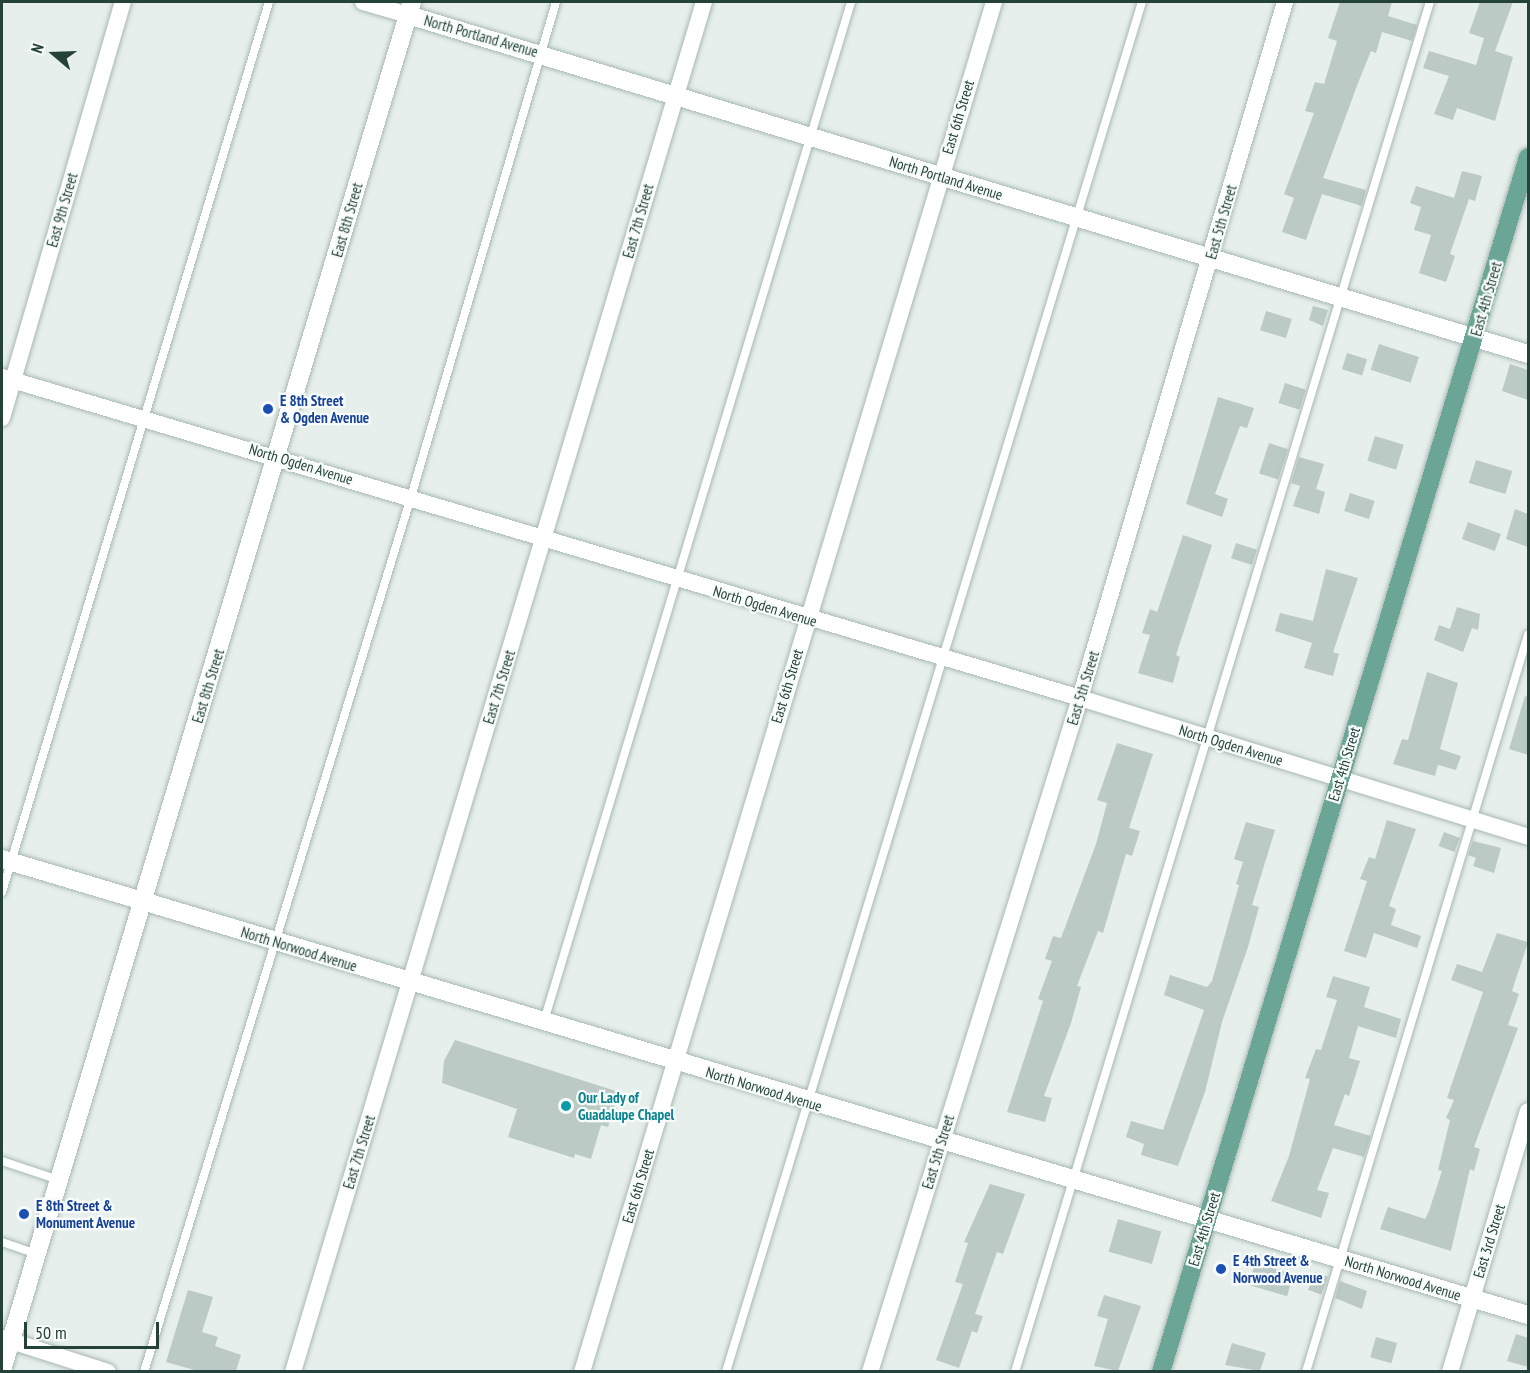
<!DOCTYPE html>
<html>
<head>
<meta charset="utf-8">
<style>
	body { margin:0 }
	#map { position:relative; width:1530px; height:1373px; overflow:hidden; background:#e6efeb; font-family:"PT Sans Narrow",sans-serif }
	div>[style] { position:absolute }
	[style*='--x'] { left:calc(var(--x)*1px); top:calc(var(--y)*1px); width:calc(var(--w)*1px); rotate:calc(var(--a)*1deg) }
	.building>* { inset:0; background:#bbcac4; transform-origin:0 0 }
	.roads { filter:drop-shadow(0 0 2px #a8b8b2) drop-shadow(0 0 2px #a8b8b2) }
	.lane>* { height:8px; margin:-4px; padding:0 4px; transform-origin:4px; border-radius:4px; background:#fff }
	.street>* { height:16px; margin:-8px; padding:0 8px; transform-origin:8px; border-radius:8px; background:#fff }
	.secondary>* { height:18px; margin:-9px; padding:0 9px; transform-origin:9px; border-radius:9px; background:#fff }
	.primary>* { height:18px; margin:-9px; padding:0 9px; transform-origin:9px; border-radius:9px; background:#6aa596 }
	.dots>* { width:16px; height:16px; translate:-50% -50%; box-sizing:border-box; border:3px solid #f7fbf9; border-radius:50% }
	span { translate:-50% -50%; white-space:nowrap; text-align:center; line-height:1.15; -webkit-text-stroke:4.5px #f7fbf9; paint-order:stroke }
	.street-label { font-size:15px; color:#24423a }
	.transit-label { font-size:15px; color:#164399; font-weight:700 }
	.left { translate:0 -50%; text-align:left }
	.culture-label { font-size:15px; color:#0d838f; font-weight:700 }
	.frame { position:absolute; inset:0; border:3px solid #24423a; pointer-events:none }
	.north { position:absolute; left:24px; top:24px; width:60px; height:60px; -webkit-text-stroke:4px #f7fbf9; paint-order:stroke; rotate:289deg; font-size:16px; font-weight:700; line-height:24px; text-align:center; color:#24423a }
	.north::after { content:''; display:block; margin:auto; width:21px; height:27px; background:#24423a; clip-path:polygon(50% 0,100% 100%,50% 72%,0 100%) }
	.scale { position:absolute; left:24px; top:1322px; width:135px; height:27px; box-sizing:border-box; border:3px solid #24423a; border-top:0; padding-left:8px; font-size:18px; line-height:21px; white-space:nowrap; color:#24423a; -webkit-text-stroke:4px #f7fbf9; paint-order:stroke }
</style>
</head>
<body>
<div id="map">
	<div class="building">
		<i style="clip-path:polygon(1340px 2px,1392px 2px,1388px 16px,1417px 25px,1412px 41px,1382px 32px,1376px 53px,1371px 51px,1358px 83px,1323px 178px,1366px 190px,1362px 206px,1322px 194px,1306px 240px,1282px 232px,1294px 198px,1284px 194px,1314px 113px,1305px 111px,1315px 82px,1324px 84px,1337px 41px,1328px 38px)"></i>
		<i style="clip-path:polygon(1480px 2px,1513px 2px,1495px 51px,1513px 57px,1495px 121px,1457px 108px,1453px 120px,1434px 114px,1449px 76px,1423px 68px,1429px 51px,1476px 65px,1484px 38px,1469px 33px)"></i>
		<i style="clip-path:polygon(1462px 171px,1482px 176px,1475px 201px,1469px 199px,1450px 254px,1455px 256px,1446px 282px,1419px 273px,1431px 235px,1414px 230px,1421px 207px,1410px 203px,1416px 186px,1454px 198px)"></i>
		<i style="clip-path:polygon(1313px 306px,1328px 310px,1323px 326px,1309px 320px)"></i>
		<i style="left:1266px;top:311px;width:27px;height:20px;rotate:17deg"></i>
		<i style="left:1379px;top:344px;width:42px;height:27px;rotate:18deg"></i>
		<i style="left:1347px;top:353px;width:21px;height:17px;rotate:17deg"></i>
		<i style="clip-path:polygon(1510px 364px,1528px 370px,1528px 400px,1502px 391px)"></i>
		<i style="left:1285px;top:383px;width:22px;height:21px;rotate:18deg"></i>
		<i style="clip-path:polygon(1218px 397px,1254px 408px,1247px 428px,1240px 426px,1215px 494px,1228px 499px,1222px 517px,1186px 504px)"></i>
		<i style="left:1375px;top:436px;width:30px;height:26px;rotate:17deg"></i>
		<i style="left:1269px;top:443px;width:20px;height:32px;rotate:18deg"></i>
		<i style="clip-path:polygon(1299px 457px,1324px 464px,1316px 489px,1325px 492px,1319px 514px,1293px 506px,1300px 486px,1291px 483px)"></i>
		<i style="left:1476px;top:460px;width:38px;height:24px;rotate:17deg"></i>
		<i style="left:1350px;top:493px;width:26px;height:19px;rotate:18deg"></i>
		<i style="clip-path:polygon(1515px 509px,1528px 514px,1528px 547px,1506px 539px)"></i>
		<i style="left:1468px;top:522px;width:35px;height:18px;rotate:20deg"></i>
		<i style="clip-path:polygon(1183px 535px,1212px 545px,1176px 655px,1180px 657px,1173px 683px,1138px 673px,1150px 635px,1142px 633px,1150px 609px,1157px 612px)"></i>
		<i style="left:1236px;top:543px;width:22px;height:16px;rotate:18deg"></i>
		<i style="clip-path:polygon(1326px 569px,1358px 578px,1333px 652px,1339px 654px,1333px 676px,1304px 668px,1312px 643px,1275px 631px,1280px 613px,1313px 621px)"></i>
		<i style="clip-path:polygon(1457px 607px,1480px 614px,1478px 630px,1472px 628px,1463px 652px,1434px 640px,1439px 625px,1450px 629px)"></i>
		<i style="clip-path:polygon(1427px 672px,1458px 683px,1440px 749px,1461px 756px,1456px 770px,1438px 765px,1435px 776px,1393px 764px,1402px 739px,1408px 740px)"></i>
		<i style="clip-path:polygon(1525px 696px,1528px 697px,1528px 755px,1509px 749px)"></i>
		<i style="clip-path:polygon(1117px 743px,1153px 754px,1129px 828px,1140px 831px,1132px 856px,1126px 854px,1103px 933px,1098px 931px,1077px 986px,1081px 987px,1071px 1023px,1044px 1096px,1052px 1098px,1045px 1122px,1007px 1112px,1043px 1001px,1038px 999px,1052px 961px,1045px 959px,1053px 936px,1061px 938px,1096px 844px,1107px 803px,1097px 800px)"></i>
		<i style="clip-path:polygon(1387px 820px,1416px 829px,1389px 906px,1396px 909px,1391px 925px,1421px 936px,1417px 948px,1374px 933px,1366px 958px,1344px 951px,1367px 881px,1360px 879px,1369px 857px,1375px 859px)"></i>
		<i style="clip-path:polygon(1246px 822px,1275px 830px,1252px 905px,1259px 907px,1248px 947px,1222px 1022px,1205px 1092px,1178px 1166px,1141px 1155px,1144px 1144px,1126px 1137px,1131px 1121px,1163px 1130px,1204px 1010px,1164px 995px,1170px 975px,1207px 987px,1212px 981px,1239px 885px,1236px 884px,1243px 862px,1234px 859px)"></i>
		<i style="left:1444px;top:832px;width:17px;height:15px;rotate:21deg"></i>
		<i style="clip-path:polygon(1473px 841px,1501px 848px,1494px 873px,1473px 866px,1476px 858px,1468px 855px)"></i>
		<i style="clip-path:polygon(1497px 933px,1528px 942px,1512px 991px,1519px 994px,1508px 1025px,1518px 1028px,1474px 1147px,1480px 1149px,1474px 1171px,1470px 1169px,1451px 1251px,1380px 1229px,1388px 1207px,1425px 1219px,1429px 1211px,1442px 1171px,1438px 1170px,1450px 1120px,1446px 1118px,1454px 1100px,1447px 1098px,1483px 992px,1451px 980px,1457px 964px,1482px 972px)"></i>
		<i style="clip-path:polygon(1333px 976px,1370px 987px,1364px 1007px,1401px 1019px,1396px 1038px,1358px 1026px,1349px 1058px,1360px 1061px,1349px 1096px,1345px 1094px,1334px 1125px,1371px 1136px,1364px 1157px,1333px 1148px,1317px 1190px,1329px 1193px,1321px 1218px,1271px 1201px,1289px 1156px,1310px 1079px,1305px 1078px,1316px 1049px,1321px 1050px,1337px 1000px,1326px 997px)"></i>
		<i style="clip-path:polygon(455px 1040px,619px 1092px,608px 1127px,601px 1125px,591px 1159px,575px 1154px,574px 1158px,508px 1137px,517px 1109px,442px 1083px,444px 1061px)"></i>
		<i style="clip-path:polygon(990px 1184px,1025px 1194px,1003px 1254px,997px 1252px,975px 1314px,983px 1316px,977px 1333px,972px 1331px,959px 1368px,936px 1360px,963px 1284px,955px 1282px,968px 1243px,964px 1242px)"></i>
		<i style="left:1118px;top:1219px;width:45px;height:34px;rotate:16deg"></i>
		<i style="left:1255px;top:1263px;width:40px;height:23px;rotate:16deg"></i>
		<i style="left:1315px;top:1272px;width:14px;height:19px;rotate:21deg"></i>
		<i style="clip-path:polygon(1340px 1281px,1367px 1291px,1362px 1309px,1335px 1298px)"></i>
		<i style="clip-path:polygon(188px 1290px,213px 1297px,202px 1332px,218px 1337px,215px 1346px,241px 1355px,236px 1371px,198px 1371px,166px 1362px)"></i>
		<i style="clip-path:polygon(1104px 1295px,1141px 1306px,1118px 1371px,1094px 1366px,1108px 1319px,1097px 1316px)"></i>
		<i style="clip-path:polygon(1516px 1334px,1528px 1338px,1528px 1367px,1507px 1361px)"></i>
		<i style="left:1376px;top:1337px;width:22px;height:21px;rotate:16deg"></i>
		<i style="clip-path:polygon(1232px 1343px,1266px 1353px,1260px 1371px,1225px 1365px)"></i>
	</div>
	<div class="roads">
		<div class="lane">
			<i style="--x:2;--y:892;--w:929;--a:-73.3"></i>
			<i style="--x:544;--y:1021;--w:1064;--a:-73.23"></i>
			<i style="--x:2;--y:1161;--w:60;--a:18.4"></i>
			<i style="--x:2;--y:1242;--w:36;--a:19"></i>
			<i style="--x:144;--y:1372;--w:915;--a:-73.03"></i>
			<i style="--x:411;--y:497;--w:516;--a:-73.67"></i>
			<i style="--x:726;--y:1372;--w:1432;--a:-73.11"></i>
			<i style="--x:1015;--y:1372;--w:1431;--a:-73.15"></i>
			<i style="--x:1306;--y:1372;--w:770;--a:-73.24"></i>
		</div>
		<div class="street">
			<i style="--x:363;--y:2;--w:47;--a:16.1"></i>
			<i style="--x:2;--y:377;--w:1125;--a:16.58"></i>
			<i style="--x:1080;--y:698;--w:469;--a:17.2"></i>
			<i style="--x:2;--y:418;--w:433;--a:-73.8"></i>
			<i style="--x:2;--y:1338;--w:111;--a:17.8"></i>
			<i style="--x:293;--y:1372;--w:1430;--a:-73.3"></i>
			<i style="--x:582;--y:1372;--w:1431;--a:-73.26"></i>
			<i style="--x:870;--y:1372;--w:706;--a:-72.69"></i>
			<i style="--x:1080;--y:698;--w:726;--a:-73.59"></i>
			<i style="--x:1450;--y:1372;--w:272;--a:-73.4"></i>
		</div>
		<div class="secondary">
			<i style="--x:408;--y:15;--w:1170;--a:16.84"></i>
			<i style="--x:2;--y:859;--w:1593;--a:16.64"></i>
			<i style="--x:2;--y:1370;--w:1428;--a:-73.32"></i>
		</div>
		<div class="primary">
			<i style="--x:1161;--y:1372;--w:1269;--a:-73.19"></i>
		</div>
	</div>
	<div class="dots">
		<i style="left:268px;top:409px;background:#1a4fb4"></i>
		<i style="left:566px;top:1106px;background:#0f9aa8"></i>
		<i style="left:24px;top:1214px;background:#1a4fb4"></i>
		<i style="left:1221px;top:1269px;background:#1a4fb4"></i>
	</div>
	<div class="street-label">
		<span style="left:481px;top:36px;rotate:16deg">North Portland Avenue</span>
		<span style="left:958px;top:117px;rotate:-73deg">East 6th Street</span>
		<span style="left:946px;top:178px;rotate:17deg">North Portland Avenue</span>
		<span style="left:62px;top:210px;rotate:-74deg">East 9th Street</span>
		<span style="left:347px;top:220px;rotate:-74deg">East 8th Street</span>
		<span style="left:638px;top:221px;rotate:-74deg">East 7th Street</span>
		<span style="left:1221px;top:222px;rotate:-74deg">East 5th Street</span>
		<span style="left:1486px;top:299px;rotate:-74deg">East 4th Street</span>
		<span style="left:301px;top:464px;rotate:17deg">North Ogden Avenue</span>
		<span style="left:765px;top:606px;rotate:17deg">North Ogden Avenue</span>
		<span style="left:208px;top:686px;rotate:-73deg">East 8th Street</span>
		<span style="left:787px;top:686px;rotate:-73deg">East 6th Street</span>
		<span style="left:499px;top:687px;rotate:-73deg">East 7th Street</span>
		<span style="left:1083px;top:688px;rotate:-73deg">East 5th Street</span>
		<span style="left:1231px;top:745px;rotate:17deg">North Ogden Avenue</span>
		<span style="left:1344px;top:764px;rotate:-73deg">East 4th Street</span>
		<span style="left:299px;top:949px;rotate:17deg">North Norwood Avenue</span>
		<span style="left:764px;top:1089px;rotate:17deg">North Norwood Avenue</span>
		<span style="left:359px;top:1152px;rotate:-73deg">East 7th Street</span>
		<span style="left:938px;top:1152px;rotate:-73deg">East 5th Street</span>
		<span style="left:638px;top:1186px;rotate:-73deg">East 6th Street</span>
		<span style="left:1204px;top:1229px;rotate:-73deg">East 4th Street</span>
		<span style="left:1489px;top:1241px;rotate:-73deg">East 3rd Street</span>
		<span style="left:1403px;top:1278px;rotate:17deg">North Norwood Avenue</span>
	</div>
	<div class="transit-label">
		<span class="left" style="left:280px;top:409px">E 8th Street<br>&amp; Ogden Avenue</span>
		<span class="left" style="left:36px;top:1214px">E 8th Street &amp;<br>Monument Avenue</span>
		<span class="left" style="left:1233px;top:1269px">E 4th Street &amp;<br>Norwood Avenue</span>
	</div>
	<div class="culture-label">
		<span class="left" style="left:578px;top:1106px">Our Lady of<br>Guadalupe Chapel</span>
	</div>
	<div class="frame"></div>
	<div class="north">N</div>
	<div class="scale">50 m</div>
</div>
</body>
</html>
